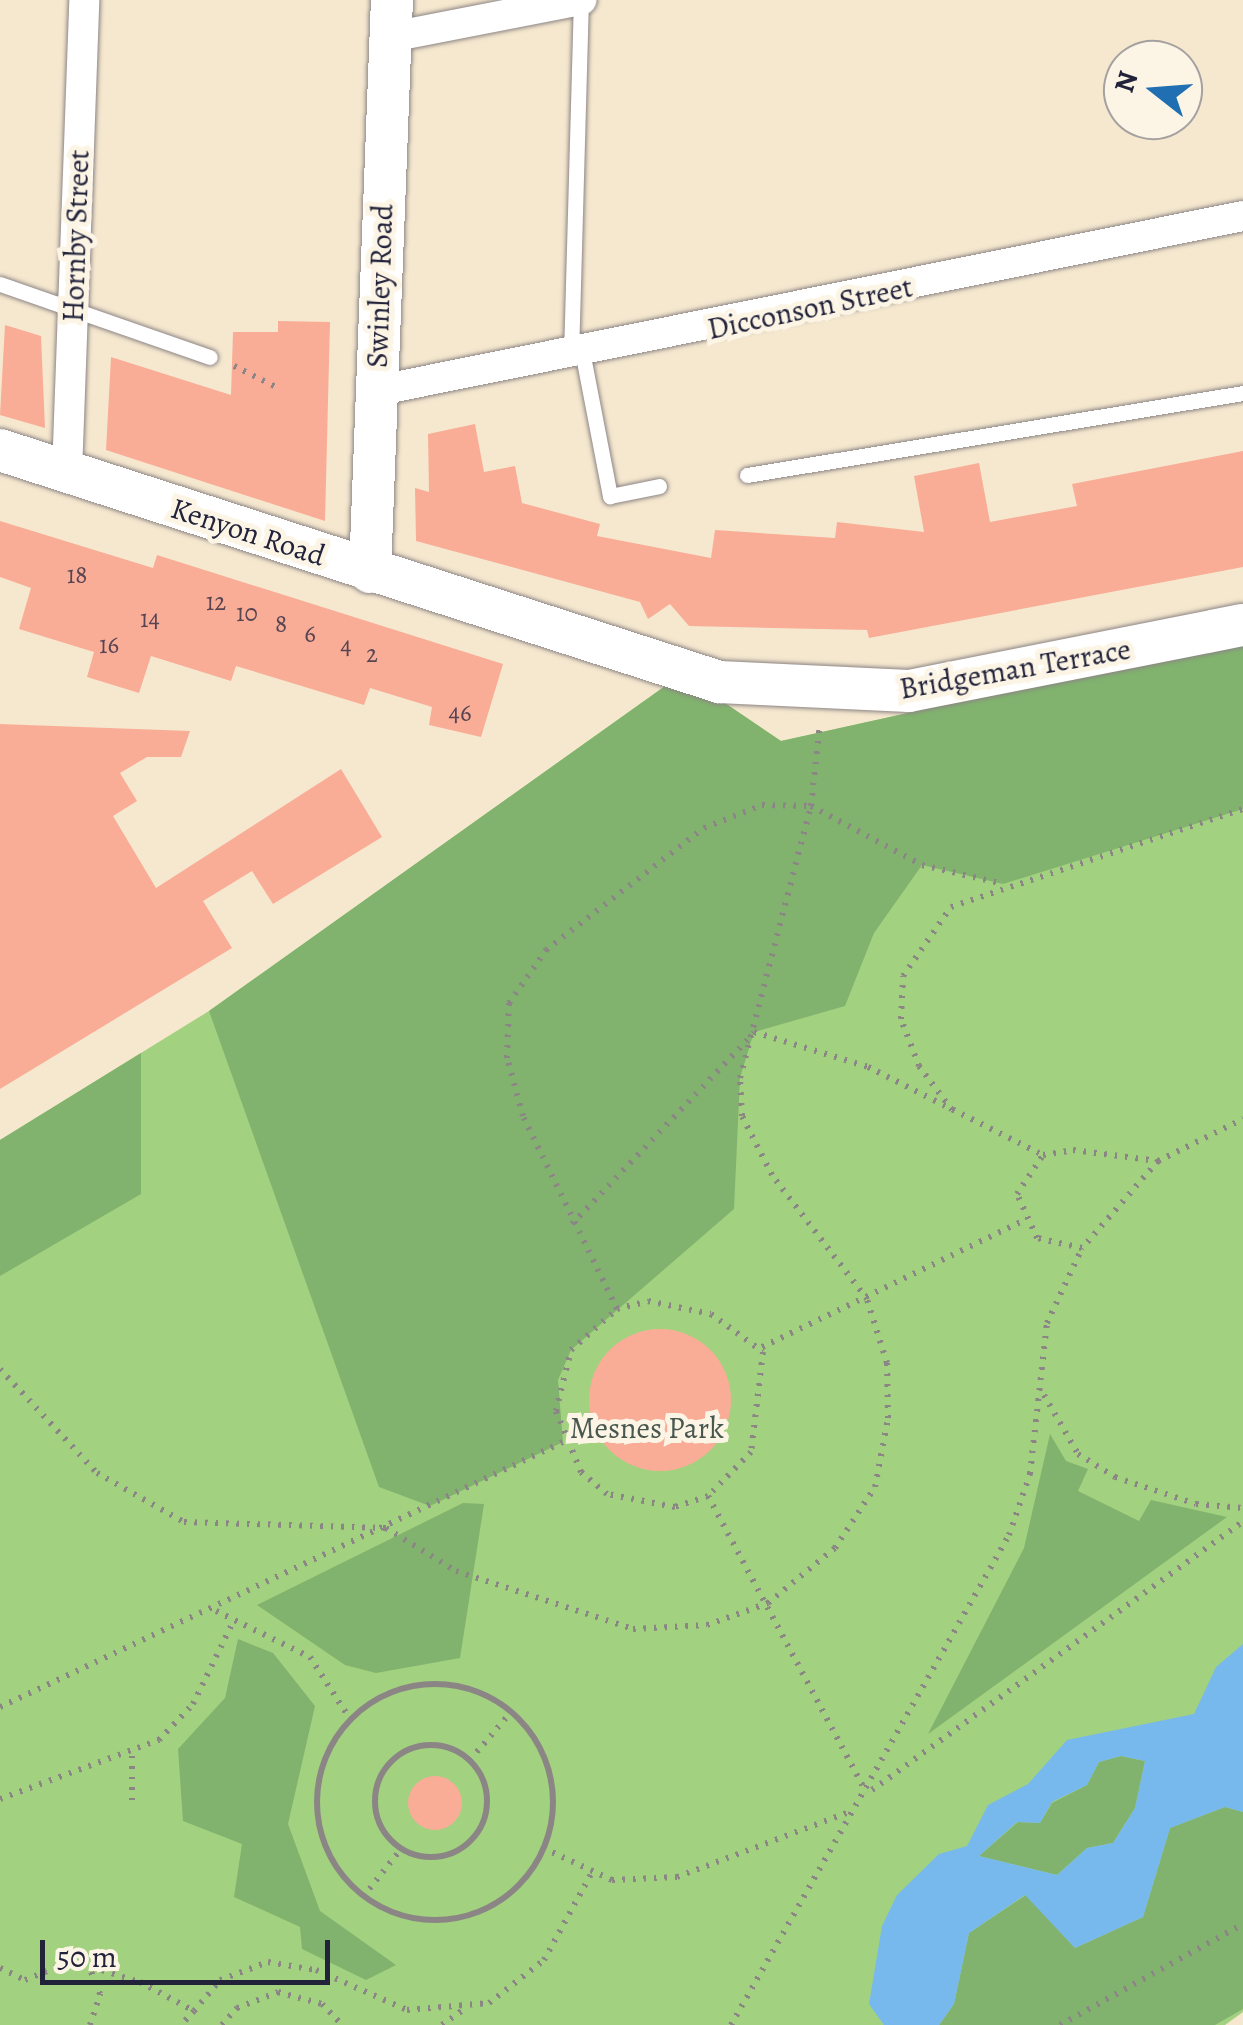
<!DOCTYPE html>
<html>
<head>
<meta charset="utf-8">
<style>
	body { margin:0 }
	#map { position:relative; width:1243px; height:2025px; overflow:hidden; background:#f6e8cf; font-family:Alegreya,serif }
	div>[style] { position:absolute }
	[style*='--x'] { left:calc(var(--x)*1px); top:calc(var(--y)*1px); width:calc(var(--w)*1px); rotate:calc(var(--a)*1deg) }
	.green>* { inset:0; background:#a2d17f }
	.forest>* { inset:0; background:#81b36e }
	.water>* { inset:0; background:#78b9ed }
	.building>* { inset:0; background:#f9ad97 }
	.round { border-radius:50% }
	.path>* { height:6px; margin-top:-3px; transform-origin:0; background:repeating-linear-gradient(90deg,#8c8585 0 2.5px,transparent 0 10.5px) }
	.path>.ring { margin:-3px; padding:0; box-sizing:content-box; background:none; border:6px solid #8c8585; border-radius:50% }
	.roads { filter:drop-shadow(0 0 2px #8c8585) drop-shadow(0 0 2px #8c8585) }
	.lane>* { height:15px; margin:-7.5px; padding:0 7.5px; transform-origin:7.5px; border-radius:7.5px; background:#fff }
	.street>* { height:30px; margin:-15px; padding:0 15px; transform-origin:15px; border-radius:15px; background:#fff }
	.secondary>* { height:42px; margin:-21px; padding:0 21px; transform-origin:21px; border-radius:21px; background:#fff }
	span { translate:-50% -50%; white-space:nowrap; text-align:center; line-height:1.15; -webkit-text-stroke:10px #fcf5e5; paint-order:stroke }
	.number-label { font-size:25px; color:#584552 }
	.number-label span { -webkit-text-stroke-width:0 }
	.street-label { font-size:30px; color:#22223b }
	.park-label { font-size:30px; color:#48574f }
	.north { position:absolute; left:1103px; top:40px; width:100px; height:100px; box-sizing:border-box; background:#fcf5e5; border:2px solid #a5a1a1; border-radius:50%; rotate:287deg; font-size:28px; font-weight:700; line-height:40px; text-align:center; color:#22223b }
	.north::after { content:''; display:block; margin:auto; width:35px; height:45px; background:#1f6fb2; clip-path:polygon(50% 0,100% 100%,50% 72%,0 100%) }
	.scale { position:absolute; left:40px; top:1940px; width:290px; height:45px; box-sizing:border-box; border:5px solid #22223b; border-top:0; padding-left:12px; font-size:30px; line-height:35px; white-space:nowrap; color:#22223b; -webkit-text-stroke:8px #fcf5e5; paint-order:stroke }
</style>
</head>
<body>
<div id="map">
	<div class="green">
		<i style="clip-path:polygon(1243px 639px,1243px 2012px,1225px 2025px,0 2025px,0 1140px,209px 1011px,682px 674px,781px 741px)"></i>
	</div>
	<div class="forest">
		<i style="clip-path:polygon(1243px 639px,1243px 809px,1003px 884px,922px 865px,874px 933px,845px 1006px,754px 1032px,740px 1078px,734px 1209px,571px 1350px,558px 1380px,563px 1442px,430px 1506px,379px 1487px,209px 1011px,682px 674px,781px 741px)"></i>
		<i style="clip-path:polygon(141px 1053px,141px 1194px,0 1276px,0 1140px)"></i>
		<i style="clip-path:polygon(1050px 1434px,1066px 1461px,1088px 1469px,1078px 1491px,1139px 1521px,1151px 1500px,1227px 1517px,928px 1734px,1024px 1548px)"></i>
		<i style="clip-path:polygon(463px 1503px,484px 1504px,460px 1658px,376px 1673px,345px 1665px,257px 1605px)"></i>
		<i style="clip-path:polygon(238px 1639px,273px 1653px,315px 1706px,288px 1824px,320px 1911px,396px 1965px,366px 1980px,302px 1949px,300px 1927px,234px 1897px,242px 1844px,183px 1821px,178px 1749px,225px 1698px)"></i>
		<i style="clip-path:polygon(1121px 1756px,1145px 1761px,1135px 1808px,1113px 1843px,1087px 1848px,1057px 1875px,979px 1856px,1018px 1822px,1040px 1823px,1052px 1803px,1087px 1785px,1099px 1762px)"></i>
		<i style="clip-path:polygon(1225px 1807px,1243px 1812px,1243px 2009px,1215px 2025px,939px 2025px,954px 2004px,969px 1933px,1026px 1895px,1075px 1948px,1143px 1917px,1170px 1828px)"></i>
	</div>
	<div class="water">
		<i style="clip-path:polygon(evenodd,1243px 1644px,1243px 1812px,1225px 1807px,1170px 1828px,1143px 1917px,1075px 1948px,1025px 1895px,969px 1933px,954px 2004px,939px 2025px,884px 2025px,869px 2004px,882px 1926px,897px 1895px,939px 1854px,967px 1846px,988px 1805px,1028px 1784px,1067px 1740px,1194px 1714px,1216px 1667px,1243px 1644px,1121px 1756px,1145px 1761px,1135px 1808px,1113px 1843px,1087px 1848px,1057px 1875px,979px 1856px,1017px 1822px,1040px 1823px,1052px 1802px,1087px 1785px,1099px 1762px,1121px 1756px)"></i>
	</div>
	<div class="building">
		<i style="clip-path:polygon(278px 321px,330px 322px,325px 521px,106px 450px,111px 357px,231px 395px,233px 332px,278px 332px)"></i>
		<i style="clip-path:polygon(5px 325px,41px 336px,45px 428px,0 415px)"></i>
		<i style="clip-path:polygon(475px 424px,484px 472px,515px 466px,522px 503px,600px 524px,597px 536px,711px 558px,715px 530px,835px 538px,837px 522px,924px 532px,914px 476px,979px 463px,990px 522px,1077px 506px,1072px 484px,1243px 451px,1243px 567px,869px 638px,867px 630px,689px 626px,670px 604px,648px 619px,640px 602px,416px 541px,415px 488px,429px 492px,428px 434px)"></i>
		<i style="clip-path:polygon(0 521px,153px 568px,157px 555px,503px 664px,481px 737px,429px 725px,432px 707px,370px 688px,364px 705px,236px 666px,231px 681px,151px 656px,139px 693px,87px 677px,94px 652px,19px 629px,31px 588px,0 577px)"></i>
		<i style="clip-path:polygon(0 724px,190px 731px,181px 757px,147px 757px,120px 773px,137px 801px,113px 816px,156px 888px,341px 769px,382px 837px,273px 904px,252px 871px,203px 901px,232px 948px,0 1089px)"></i>
		<i class="round" style="left:589px;top:1329px;width:142px;height:142px"></i>
		<i class="round" style="left:408px;top:1776px;width:54px;height:54px"></i>
	</div>
	<div class="path">
		<i style="--x:234;--y:366;--w:49;--a:26.6"></i>
		<i style="--x:754;--y:1032;--w:119;--a:17.1"></i>
		<i style="--x:868;--y:1067;--w:196;--a:26.7"></i>
		<i style="--x:952;--y:1110;--w:55;--a:-126.9"></i>
		<i style="--x:919;--y:1066;--w:50;--a:-111"></i>
		<i style="--x:901;--y:1019;--w:43;--a:-87.3"></i>
		<i style="--x:903;--y:976;--w:84;--a:-55.2"></i>
		<i style="--x:951;--y:907;--w:308;--a:-18.6"></i>
		<i style="--x:1073;--y:1150;--w:86;--a:7.4"></i>
		<i style="--x:1158;--y:1161;--w:116;--a:131.1"></i>
		<i style="--x:1082;--y:1248;--w:46;--a:-167.5"></i>
		<i style="--x:1037;--y:1238;--w:48;--a:-114.4"></i>
		<i style="--x:1017;--y:1194;--w:47;--a:-56.3"></i>
		<i style="--x:1043;--y:1155;--w:30;--a:-9"></i>
		<i style="--x:1158;--y:1161;--w:95;--a:-26.3"></i>
		<i style="--x:572;--y:1224;--w:264;--a:-46.4"></i>
		<i style="--x:648;--y:1301;--w:64;--a:11.7"></i>
		<i style="--x:711;--y:1314;--w:64;--a:36.2"></i>
		<i style="--x:763;--y:1352;--w:101;--a:96.8"></i>
		<i style="--x:751;--y:1452;--w:62;--a:134.3"></i>
		<i style="--x:708;--y:1496;--w:35;--a:162"></i>
		<i style="--x:675;--y:1507;--w:69;--a:-169.2"></i>
		<i style="--x:607;--y:1494;--w:34;--a:-140"></i>
		<i style="--x:581;--y:1472;--w:66;--a:-112.3"></i>
		<i style="--x:556;--y:1411;--w:63;--a:-76.2"></i>
		<i style="--x:571;--y:1350;--w:62;--a:-41.7"></i>
		<i style="--x:617;--y:1309;--w:32;--a:-14"></i>
		<i style="--x:617;--y:1309;--w:215;--a:-116"></i>
		<i style="--x:523;--y:1116;--w:60;--a:-105.4"></i>
		<i style="--x:507;--y:1058;--w:55;--a:-87.9"></i>
		<i style="--x:509;--y:1003;--w:65;--a:-55.1"></i>
		<i style="--x:546;--y:950;--w:200;--a:-37.7"></i>
		<i style="--x:704;--y:828;--w:62;--a:-21.6"></i>
		<i style="--x:762;--y:805;--w:49;--a:1.2"></i>
		<i style="--x:811;--y:806;--w:126;--a:28"></i>
		<i style="--x:922;--y:865;--w:83;--a:13.2"></i>
		<i style="--x:762;--y:1347;--w:290;--a:-25.8"></i>
		<i style="--x:0;--y:1369;--w:142;--a:47"></i>
		<i style="--x:97;--y:1473;--w:100;--a:29.4"></i>
		<i style="--x:184;--y:1522;--w:202;--a:1.7"></i>
		<i style="--x:386;--y:1528;--w:82;--a:31.6"></i>
		<i style="--x:456;--y:1571;--w:186;--a:18.1"></i>
		<i style="--x:633;--y:1629;--w:74;--a:-3.1"></i>
		<i style="--x:707;--y:1625;--w:65;--a:-19.8"></i>
		<i style="--x:768;--y:1603;--w:87;--a:-39.4"></i>
		<i style="--x:835;--y:1548;--w:73;--a:-56.7"></i>
		<i style="--x:875;--y:1487;--w:70;--a:-79.3"></i>
		<i style="--x:888;--y:1418;--w:55;--a:-91"></i>
		<i style="--x:887;--y:1363;--w:67;--a:-107.4"></i>
		<i style="--x:867;--y:1299;--w:156;--a:-127.5"></i>
		<i style="--x:772;--y:1175;--w:66;--a:-117"></i>
		<i style="--x:742;--y:1116;--w:38;--a:-93"></i>
		<i style="--x:740;--y:1078;--w:281;--a:-75.4"></i>
		<i style="--x:811;--y:806;--w:83;--a:-83.8"></i>
		<i style="--x:1044;--y:1395;--w:68;--a:60"></i>
		<i style="--x:1078;--y:1454;--w:44;--a:31.9"></i>
		<i style="--x:1115;--y:1477;--w:85;--a:18.4"></i>
		<i style="--x:1196;--y:1504;--w:47;--a:4.9"></i>
		<i style="--x:708;--y:1496;--w:336;--a:61.9"></i>
		<i style="--x:216;--y:1611;--w:105;--a:26.1"></i>
		<i style="--x:310;--y:1657;--w:74;--a:57.2"></i>
		<i class="ring" style="left:317px;top:1684px;width:230px;height:230px"></i>
		<i style="--x:0;--y:1707;--w:622;--a:-25.21"></i>
		<i class="ring" style="left:375px;top:1745px;width:106px;height:106px"></i>
		<i style="--x:132;--y:1756;--w:49;--a:90"></i>
		<i style="--x:470;--y:1760;--w:63;--a:-49.5"></i>
		<i style="--x:872;--y:1790;--w:458;--a:-35.9"></i>
		<i style="--x:0;--y:1799;--w:170;--a:-20.4"></i>
		<i style="--x:159;--y:1740;--w:50;--a:-46.6"></i>
		<i style="--x:193;--y:1704;--w:89;--a:-64"></i>
		<i style="--x:543;--y:1848;--w:76;--a:24.9"></i>
		<i style="--x:612;--y:1880;--w:65;--a:-2.6"></i>
		<i style="--x:677;--y:1877;--w:184;--a:-20.7"></i>
		<i style="--x:363;--y:1897;--w:61;--a:-51.6"></i>
		<i style="--x:0;--y:1968;--w:28;--a:26"></i>
		<i style="--x:25;--y:1980;--w:51;--a:-22"></i>
		<i style="--x:72;--y:1961;--w:71;--a:17.2"></i>
		<i style="--x:140;--y:1982;--w:61;--a:28.2"></i>
		<i style="--x:194;--y:2011;--w:19;--a:133"></i>
		<i style="--x:194;--y:2011;--w:40;--a:-50"></i>
		<i style="--x:220;--y:1980;--w:51;--a:-20.6"></i>
		<i style="--x:268;--y:1962;--w:49;--a:9.5"></i>
		<i style="--x:316;--y:1970;--w:99;--a:23.7"></i>
		<i style="--x:407;--y:2010;--w:82;--a:-4.9"></i>
		<i style="--x:489;--y:2003;--w:70;--a:-38"></i>
		<i style="--x:544;--y:1960;--w:98;--a:-61.3"></i>
		<i style="--x:90;--y:2025;--w:33;--a:-72"></i>
		<i style="--x:100;--y:1994;--w:24;--a:-112"></i>
		<i style="--x:222;--y:2025;--w:23;--a:-49"></i>
		<i style="--x:237;--y:2008;--w:44;--a:-21.3"></i>
		<i style="--x:278;--y:1992;--w:46;--a:15.3"></i>
		<i style="--x:322;--y:2004;--w:29;--a:46"></i>
		<i style="--x:442;--y:2025;--w:26;--a:-36"></i>
		<i style="--x:731;--y:2025;--w:563;--a:-60.43"></i>
		<i style="--x:1009;--y:1535;--w:65;--a:-71"></i>
		<i style="--x:1030;--y:1474;--w:152;--a:-83.6"></i>
		<i style="--x:1047;--y:1323;--w:83;--a:-65"></i>
		<i style="--x:1060;--y:2025;--w:209;--a:-28.9"></i>
	</div>
	<div class="roads">
		<div class="lane">
			<i style="--x:0;--y:284;--w:222;--a:19.2"></i>
			<i style="--x:571;--y:356;--w:356;--a:-88.4"></i>
			<i style="--x:583;--y:356;--w:143;--a:79.1"></i>
			<i style="--x:610;--y:496;--w:50;--a:-11.5"></i>
			<i style="--x:747;--y:475;--w:503;--a:-9.39"></i>
		</div>
		<div class="street">
			<i style="--x:391;--y:37;--w:194;--a:-11"></i>
			<i style="--x:375;--y:391;--w:885;--a:-11.4"></i>
			<i style="--x:67;--y:473;--w:473;--a:-87.9"></i>
		</div>
		<div class="secondary">
			<i style="--x:0;--y:450;--w:756;--a:17.88"></i>
			<i style="--x:719;--y:682;--w:190;--a:2.7"></i>
			<i style="--x:909;--y:691;--w:340;--a:-11.2"></i>
			<i style="--x:370;--y:572;--w:572;--a:-87.8"></i>
		</div>
	</div>
	<div class="number-label">
		<span style="left:77px;top:575px">18</span>
		<span style="left:216px;top:602px">12</span>
		<span style="left:247px;top:613px">10</span>
		<span style="left:150px;top:619px">14</span>
		<span style="left:281px;top:624px">8</span>
		<span style="left:310px;top:634px">6</span>
		<span style="left:109px;top:645px">16</span>
		<span style="left:346px;top:646px">4</span>
		<span style="left:372px;top:654px">2</span>
		<span style="left:460px;top:713px">46</span>
	</div>
	<div class="street-label">
		<span style="left:76px;top:236px;rotate:-88deg">Hornby Street</span>
		<span style="left:380px;top:286px;rotate:-88deg">Swinley Road</span>
		<span style="left:810px;top:308px;rotate:-12deg">Dicconson Street</span>
		<span style="left:248px;top:532px;rotate:18deg">Kenyon Road</span>
		<span style="left:1015px;top:669px;rotate:-10deg">Bridgeman Terrace</span>
	</div>
	<div class="park-label">
		<span style="left:647px;top:1428px">Mesnes Park</span>
	</div>
	<div class="north">N</div>
	<div class="scale">50 m</div>
</div>
</body>
</html>
